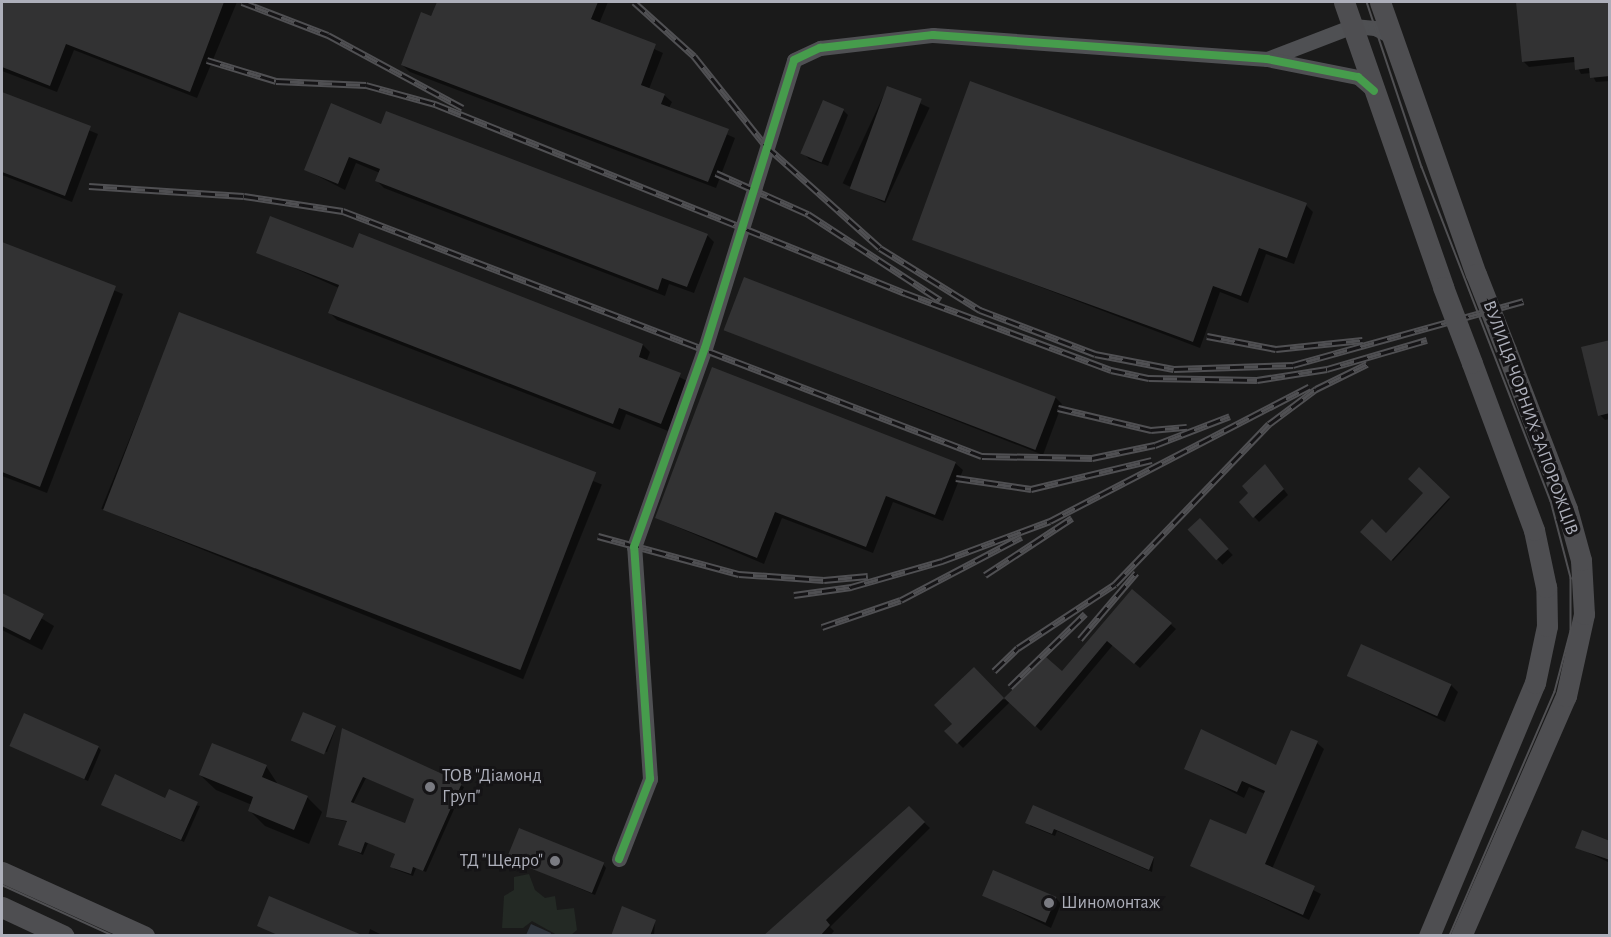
<!DOCTYPE html>
<html>
<head>
<meta charset="utf-8">
<style>
	body { margin:0 }
	#map { position:relative; width:1611px; height:937px; overflow:hidden; background:#1a1a1a; font-family:"Alegreya Sans",sans-serif }
	div>[style] { position:absolute }
	[style*='--x'] { left:calc(var(--x)*1px); top:calc(var(--y)*1px); width:calc(var(--w)*1px); rotate:calc(var(--a)*1deg) }
	.green>* { inset:0; background:#232924 }
	.water>* { inset:0; background:#2e343c }
	.shadow>* { inset:0; background:#0007; transform-origin:0 0 }
	.building>* { inset:0; background:#323233; transform-origin:0 0 }
	.street>* { height:15px; margin:-7.5px; padding:0 7.5px; transform-origin:7.5px; border-radius:7.5px; background:#4f5053 }
	.secondary>* { height:21px; margin:-10.5px; padding:0 10.5px; transform-origin:10.5px; border-radius:10.5px; background:#4e4e51 }
	.tram>* { height:1.5px; margin:-0.75px; padding:0 0.75px; transform-origin:0.75px; border-radius:0.75px; background:#505053 }
	.rail>* { height:7px; margin-top:-3.5px; transform-origin:0; background:repeating-linear-gradient(90deg,#151416 0 14px,#505053 0 28px); box-sizing:border-box; border-block:2px solid #505053 }
	.secondary-bridge>* { height:21px; margin:-10.5px; padding:0 10.5px; transform-origin:10.5px; border-radius:10.5px; background:#4e4e51 }
	.cycleway>* { height:8px; margin:-4px; padding:0 4px; transform-origin:4px; border-radius:4px; background:#469c4c }
	.dots>* { width:16px; height:16px; translate:-50% -50%; box-sizing:border-box; border:3px solid #151416; border-radius:50% }
	span { translate:-50% -50%; white-space:nowrap; text-align:center; line-height:1.15; -webkit-text-stroke:6px #151416; paint-order:stroke }
	.street-label { font-size:18px; color:#adafba }
	.poi-label { font-size:18px; color:#adafba }
	.left { translate:0 -50%; text-align:left }
	.right { translate:-100% -50%; text-align:right }
	.frame { position:absolute; inset:0; border:3px solid #adafba; pointer-events:none }
</style>
</head>
<body>
<div id="map">
	<div class="green">
		<i style="clip-path:polygon(529px 874px,535px 890px,545px 898px,555px 896px,557px 910px,574px 908px,577px 930px,571px 935px,557px 935px,532px 921px,523px 928px,502px 928px,504px 896px,514px 890px,514px 877px)"></i>
	</div>
	<div class="water">
		<i style="clip-path:polygon(531px 924px,551px 933px,550px 935px,526px 935px)"></i>
	</div>
	<div class="shadow">
		<i style="clip-path:polygon(2px 2px,237px 2px,197px 98px,74px 50px,57px 92px,2px 71px)"></i>
		<i style="clip-path:polygon(439px 2px,608px 2px,599px 24px,663px 53px,649px 89px,664px 95px,672px 102px,669px 108px,735px 138px,716px 188px,410px 72px,402px 65px)"></i>
		<i style="clip-path:polygon(1518px 2px,1610px 2px,1610px 81px,1596px 82px,1591px 73px,1581px 74px,1575px 62px,1529px 67px,1524px 62px)"></i>
		<i style="left:887px;top:88px;width:47px;height:105px;rotate:25deg"></i>
		<i style="clip-path:polygon(2px 94px,98px 134px,72px 202px,2px 175px)"></i>
		<i style="clip-path:polygon(843px 110px,848px 115px,828px 166px,809px 159px,804px 154px)"></i>
		<i style="clip-path:polygon(382px 126px,707px 235px,714px 242px,694px 293px,669px 284px,665px 296px,384px 188px,377px 181px,380px 173px,356px 163px,345px 190px,306px 170px)"></i>
		<i style="clip-path:polygon(1306px 205px,1313px 212px,1294px 264px,1266px 254px,1248px 303px,1220px 292px,1200px 348px,914px 239px)"></i>
		<i style="clip-path:polygon(360px 235px,643px 345px,650px 352px,647px 360px,687px 381px,668px 431px,626px 414px,620px 430px,337px 320px,330px 313px,339px 288px,258px 252px,354px 250px)"></i>
		<i style="clip-path:polygon(2px 244px,123px 294px,47px 493px,2px 476px)"></i>
		<i style="left:180px;top:314px;width:455px;height:210px;rotate:22deg"></i>
		<i style="clip-path:polygon(726px 330px,1055px 397px,1062px 404px,1043px 455px)"></i>
		<i style="clip-path:polygon(1610px 342px,1610px 419px,1605px 420px,1600px 415px)"></i>
		<i style="clip-path:polygon(955px 463px,963px 470px,943px 521px,893px 502px,873px 553px,782px 518px,764px 564px,656px 518px)"></i>
		<i style="clip-path:polygon(1419px 469px,1450px 499px,1393px 561px,1362px 532px,1386px 535px,1425px 493px)"></i>
		<i style="clip-path:polygon(1270px 471px,1288px 495px,1259px 522px,1241px 502px)"></i>
		<i style="left:1200px;top:520px;width:48px;height:14px;rotate:47deg"></i>
		<i style="clip-path:polygon(1132px 591px,1176px 629px,1140px 668px,1113px 645px,1041px 731px,1010px 702px,963px 748px,946px 731px,955px 724px,974px 669px,1004px 700px,1046px 659px,1062px 673px)"></i>
		<i style="clip-path:polygon(2px 594px,54px 626px,42px 650px,2px 630px)"></i>
		<i style="clip-path:polygon(1348px 676px,1451px 685px,1458px 692px,1445px 722px)"></i>
		<i style="clip-path:polygon(336px 727px,327px 752px,296px 742px)"></i>
		<i style="clip-path:polygon(evenodd,344px 730px,464px 787px,426px 872px,416px 868px,413px 876px,394px 869px,397px 854px,368px 843px,363px 855px,340px 844px,348px 822px,327px 817px,344px 730px,366px 778px,415px 799px,406px 824px,353px 804px,366px 778px)"></i>
		<i style="clip-path:polygon(1317px 743px,1324px 749px,1272px 869px,1321px 894px,1309px 920px,1192px 865px,1247px 836px,1265px 794px,1249px 787px,1244px 798px,1186px 768px,1277px 767px)"></i>
		<i style="clip-path:polygon(12px 746px,98px 747px,101px 750px,88px 781px)"></i>
		<i style="clip-path:polygon(266px 766px,279px 786px,307px 797px,322px 812px,309px 844px,265px 826px,250px 811px,252px 805px,216px 790px,200px 775px)"></i>
		<i style="clip-path:polygon(165px 800px,200px 806px,184px 842px,103px 805px)"></i>
		<i style="clip-path:polygon(1034px 807px,1154px 858px,1152px 872px,1057px 831px,1055px 836px,1030px 826px)"></i>
		<i style="clip-path:polygon(909px 808px,930px 828px,830px 927px,834px 931px,830px 936px,767px 936px)"></i>
		<i style="clip-path:polygon(1610px 842px,1610px 863px,1577px 847px)"></i>
		<i style="clip-path:polygon(508px 858px,603px 864px,606px 868px,595px 895px)"></i>
		<i style="clip-path:polygon(984px 895px,1056px 898px,1061px 904px,1051px 928px)"></i>
		<i style="clip-path:polygon(655px 921px,654px 936px,613px 936px)"></i>
		<i style="clip-path:polygon(370px 929px,384px 936px,368px 936px)"></i>
	</div>
	<div class="building">
		<i style="clip-path:polygon(2px 2px,224px 2px,190px 92px,66px 44px,50px 86px,2px 67px)"></i>
		<i style="clip-path:polygon(437px 2px,598px 2px,591px 19px,656px 44px,641px 85px,665px 94px,661px 104px,729px 129px,708px 182px,401px 65px,421px 12px,431px 16px)"></i>
		<i style="clip-path:polygon(1516px 2px,1610px 2px,1610px 76px,1590px 78px,1589px 68px,1575px 70px,1574px 57px,1522px 62px)"></i>
		<i style="clip-path:polygon(970px 81px,1307px 203px,1287px 258px,1259px 248px,1241px 296px,1213px 286px,1193px 342px,912px 240px)"></i>
		<i style="left:887px;top:86px;width:37px;height:109px;rotate:20deg"></i>
		<i style="clip-path:polygon(2px 92px,91px 126px,65px 196px,2px 172px)"></i>
		<i style="left:823px;top:100px;width:23px;height:58px;rotate:23deg"></i>
		<i style="clip-path:polygon(331px 103px,381px 124px,386px 111px,708px 234px,687px 287px,662px 278px,658px 290px,375px 181px,380px 169px,349px 157px,338px 184px,304px 170px)"></i>
		<i style="clip-path:polygon(270px 216px,353px 248px,359px 233px,643px 344px,639px 357px,681px 373px,661px 424px,619px 408px,613px 424px,328px 313px,339px 285px,256px 253px)"></i>
		<i style="clip-path:polygon(2px 242px,116px 286px,40px 487px,2px 472px)"></i>
		<i style="left:744px;top:277px;width:334px;height:57px;rotate:21deg"></i>
		<i style="left:179px;top:312px;width:447px;height:212px;rotate:21deg"></i>
		<i style="clip-path:polygon(1610px 340px,1610px 413px,1598px 416px,1581px 347px)"></i>
		<i style="clip-path:polygon(712px 367px,956px 462px,935px 515px,886px 496px,866px 547px,775px 512px,757px 558px,655px 518px)"></i>
		<i style="clip-path:polygon(1265px 464px,1284px 489px,1253px 518px,1239px 502px,1248px 493px,1242px 486px)"></i>
		<i style="clip-path:polygon(1419px 467px,1450px 497px,1391px 561px,1360px 532px,1372px 519px,1386px 533px,1423px 493px,1408px 479px)"></i>
		<i style="left:1200px;top:518px;width:42px;height:17px;rotate:47deg"></i>
		<i style="clip-path:polygon(1132px 589px,1172px 623px,1134px 664px,1107px 641px,1035px 727px,1004px 698px,1046px 657px,1062px 671px)"></i>
		<i style="clip-path:polygon(2px 593px,44px 614px,30px 640px,2px 626px)"></i>
		<i style="left:1361px;top:644px;width:99px;height:35px;rotate:24deg"></i>
		<i style="clip-path:polygon(974px 667px,1004px 698px,957px 744px,944px 731px,952px 724px,934px 705px)"></i>
		<i style="left:303px;top:712px;width:36px;height:31px;rotate:23deg"></i>
		<i style="left:24px;top:713px;width:82px;height:36px;rotate:24deg"></i>
		<i style="clip-path:polygon(evenodd,342px 728px,462px 783px,423px 871px,413px 867px,411px 874px,390px 867px,395px 854px,365px 842px,361px 853px,338px 845px,347px 821px,326px 817px,342px 728px,363px 777px,414px 799px,405px 823px,351px 802px,363px 777px)"></i>
		<i style="clip-path:polygon(1201px 729px,1276px 765px,1291px 730px,1318px 741px,1265px 864px,1315px 886px,1303px 915px,1190px 866px,1210px 819px,1246px 834px,1265px 791px,1242px 781px,1237px 792px,1184px 769px)"></i>
		<i style="clip-path:polygon(212px 743px,267px 765px,262px 777px,308px 796px,294px 830px,248px 811px,253px 797px,199px 775px)"></i>
		<i style="clip-path:polygon(115px 774px,165px 798px,169px 789px,198px 802px,181px 840px,101px 805px)"></i>
		<i style="clip-path:polygon(1033px 805px,1154px 857px,1149px 870px,1054px 829px,1052px 834px,1025px 823px)"></i>
		<i style="clip-path:polygon(909px 806px,925px 822px,826px 920px,830px 925px,820px 936px,763px 936px)"></i>
		<i style="left:519px;top:828px;width:92px;height:33px;rotate:22deg"></i>
		<i style="clip-path:polygon(1582px 830px,1610px 841px,1610px 860px,1575px 848px)"></i>
		<i style="left:993px;top:870px;width:69px;height:28px;rotate:23deg"></i>
		<i style="clip-path:polygon(269px 896px,362px 935px,362px 936px,280px 936px,257px 926px)"></i>
		<i style="clip-path:polygon(622px 906px,656px 920px,650px 936px,611px 936px)"></i>
	</div>
	<div class="street">
		<i style="--x:1267;--y:59;--w:92;--a:-21"></i>
		<i style="--x:1353;--y:26;--w:22;--a:5"></i>
		<i style="--x:1375;--y:28;--w:18;--a:27"></i>
		<i style="--x:619;--y:859;--w:86;--a:-68.8"></i>
		<i style="--x:650;--y:779;--w:233;--a:-93.9"></i>
		<i style="--x:634;--y:547;--w:211;--a:-70.4"></i>
		<i style="--x:705;--y:348;--w:301;--a:-72.8"></i>
		<i style="--x:794;--y:60;--w:29;--a:-25"></i>
		<i style="--x:820;--y:48;--w:114;--a:-6.6"></i>
		<i style="--x:933;--y:35;--w:335;--a:4.1"></i>
		<i style="--x:1267;--y:59;--w:93;--a:11.2"></i>
		<i style="--x:1358;--y:77;--w:21;--a:41"></i>
	</div>
	<div class="secondary">
		<i style="--x:1344;--y:2;--w:302;--a:70.8"></i>
		<i style="--x:1380;--y:2;--w:288;--a:70.6"></i>
		<i style="--x:2;--y:872;--w:156;--a:24.3"></i>
		<i style="--x:2;--y:907;--w:68;--a:25.1"></i>
		<i style="--x:1429;--y:936;--w:274;--a:-67.3"></i>
		<i style="--x:1535;--y:683;--w:58;--a:-78.1"></i>
		<i style="--x:1547;--y:626;--w:39;--a:-91"></i>
		<i style="--x:1546;--y:587;--w:58;--a:-101.9"></i>
		<i style="--x:1534;--y:530;--w:178;--a:-110.4"></i>
		<i style="--x:1461;--y:936;--w:262;--a:-66.4"></i>
		<i style="--x:1566;--y:696;--w:84;--a:-77.6"></i>
		<i style="--x:1584;--y:614;--w:54;--a:-93.2"></i>
		<i style="--x:1581;--y:560;--w:53;--a:-105.4"></i>
		<i style="--x:1567;--y:509;--w:170;--a:-111"></i>
	</div>
	<div class="tram">
		<i style="--x:1367;--y:2;--w:174;--a:71.6"></i>
		<i style="--x:1422;--y:167;--w:358;--a:68.9"></i>
		<i style="--x:1551;--y:501;--w:80;--a:75.4"></i>
		<i style="--x:1571;--y:578;--w:53;--a:90"></i>
		<i style="--x:1571;--y:631;--w:63;--a:104.7"></i>
		<i style="--x:1555;--y:692;--w:266;--a:113.3"></i>
		<i style="--x:2;--y:885;--w:123;--a:24.5"></i>
	</div>
	<div class="rail">
		<i style="--x:242;--y:2;--w:92;--a:21"></i>
		<i style="--x:328;--y:35;--w:153;--a:28.4"></i>
		<i style="--x:634;--y:2;--w:81;--a:42"></i>
		<i style="--x:694;--y:56;--w:114;--a:51.4"></i>
		<i style="--x:765;--y:145;--w:154;--a:41.8"></i>
		<i style="--x:880;--y:248;--w:118;--a:31.8"></i>
		<i style="--x:980;--y:310;--w:123;--a:20.9"></i>
		<i style="--x:1095;--y:354;--w:80;--a:10.8"></i>
		<i style="--x:1174;--y:369;--w:119;--a:-1.9"></i>
		<i style="--x:1293;--y:365;--w:239;--a:-15.5"></i>
		<i style="--x:207;--y:60;--w:72;--a:16.9"></i>
		<i style="--x:276;--y:81;--w:90;--a:2.5"></i>
		<i style="--x:366;--y:85;--w:72;--a:15.4"></i>
		<i style="--x:435;--y:104;--w:507;--a:21.91"></i>
		<i style="--x:905;--y:293;--w:220;--a:20.5"></i>
		<i style="--x:1111;--y:370;--w:39;--a:12"></i>
		<i style="--x:1149;--y:378;--w:108;--a:1.1"></i>
		<i style="--x:1257;--y:380;--w:71;--a:-8.9"></i>
		<i style="--x:1327;--y:369;--w:104;--a:-16.2"></i>
		<i style="--x:716;--y:173;--w:101;--a:24"></i>
		<i style="--x:808;--y:214;--w:158;--a:33.1"></i>
		<i style="--x:89;--y:186;--w:155;--a:3.7"></i>
		<i style="--x:244;--y:196;--w:100;--a:8.6"></i>
		<i style="--x:343;--y:211;--w:684;--a:20.98"></i>
		<i style="--x:982;--y:456;--w:110;--a:1"></i>
		<i style="--x:1092;--y:458;--w:64;--a:-11.7"></i>
		<i style="--x:1155;--y:445;--w:80;--a:-21.1"></i>
		<i style="--x:1207;--y:336;--w:70;--a:10.7"></i>
		<i style="--x:1276;--y:349;--w:87;--a:-5.9"></i>
		<i style="--x:1058;--y:408;--w:96;--a:13.3"></i>
		<i style="--x:1151;--y:430;--w:36;--a:-5"></i>
		<i style="--x:956;--y:478;--w:76;--a:8.3"></i>
		<i style="--x:1031;--y:489;--w:124;--a:-13.5"></i>
		<i style="--x:598;--y:536;--w:146;--a:15.1"></i>
		<i style="--x:739;--y:574;--w:85;--a:4"></i>
		<i style="--x:824;--y:580;--w:44;--a:-5.2"></i>
		<i style="--x:985;--y:575;--w:104;--a:-33.2"></i>
		<i style="--x:794;--y:595;--w:58;--a:-8"></i>
		<i style="--x:851;--y:587;--w:95;--a:-15.9"></i>
		<i style="--x:942;--y:561;--w:115;--a:-20.3"></i>
		<i style="--x:1050;--y:521;--w:292;--a:-27.4"></i>
		<i style="--x:822;--y:627;--w:83;--a:-18.9"></i>
		<i style="--x:901;--y:600;--w:136;--a:-27.7"></i>
		<i style="--x:1080;--y:639;--w:87;--a:-49.7"></i>
		<i style="--x:994;--y:671;--w:33;--a:-44"></i>
		<i style="--x:1018;--y:648;--w:116;--a:-33.4"></i>
		<i style="--x:1115;--y:584;--w:222;--a:-46.1"></i>
		<i style="--x:1269;--y:424;--w:59;--a:-36.7"></i>
		<i style="--x:1316;--y:389;--w:57;--a:-26.1"></i>
		<i style="--x:1010;--y:687;--w:105;--a:-44.2"></i>
	</div>
	<div class="secondary-bridge">
		<i style="--x:1476;--y:274;--w:82;--a:68.5"></i>
		<i style="--x:1443;--y:287;--w:81;--a:69.1"></i>
	</div>
	<div class="cycleway">
		<i style="--x:619;--y:859;--w:86;--a:-68.8"></i>
		<i style="--x:650;--y:779;--w:233;--a:-93.9"></i>
		<i style="--x:634;--y:547;--w:211;--a:-70.4"></i>
		<i style="--x:705;--y:348;--w:301;--a:-72.8"></i>
		<i style="--x:794;--y:60;--w:29;--a:-25"></i>
		<i style="--x:820;--y:48;--w:114;--a:-6.6"></i>
		<i style="--x:933;--y:35;--w:335;--a:4.1"></i>
		<i style="--x:1267;--y:59;--w:93;--a:11.2"></i>
		<i style="--x:1358;--y:77;--w:21;--a:41"></i>
	</div>
	<div class="dots">
		<i style="left:430px;top:787px;background:#7a7b82"></i>
		<i style="left:555px;top:861px;background:#7a7b82"></i>
		<i style="left:1049px;top:903px;background:#7a7b82"></i>
	</div>
	<div class="street-label">
		<span style="left:1530px;top:418px;rotate:70deg">ВУЛИЦЯ ЧОРНИХ ЗАПОРОЖЦІВ</span>
	</div>
	<div class="poi-label">
		<span class="left" style="left:442px;top:787px">ТОВ "Діамонд<br>Груп"</span>
		<span class="right" style="left:543px;top:861px">ТД "Щедро"</span>
		<span class="left" style="left:1061px;top:903px">Шиномонтаж</span>
	</div>
	<div class="frame"></div>
</div>
</body>
</html>
